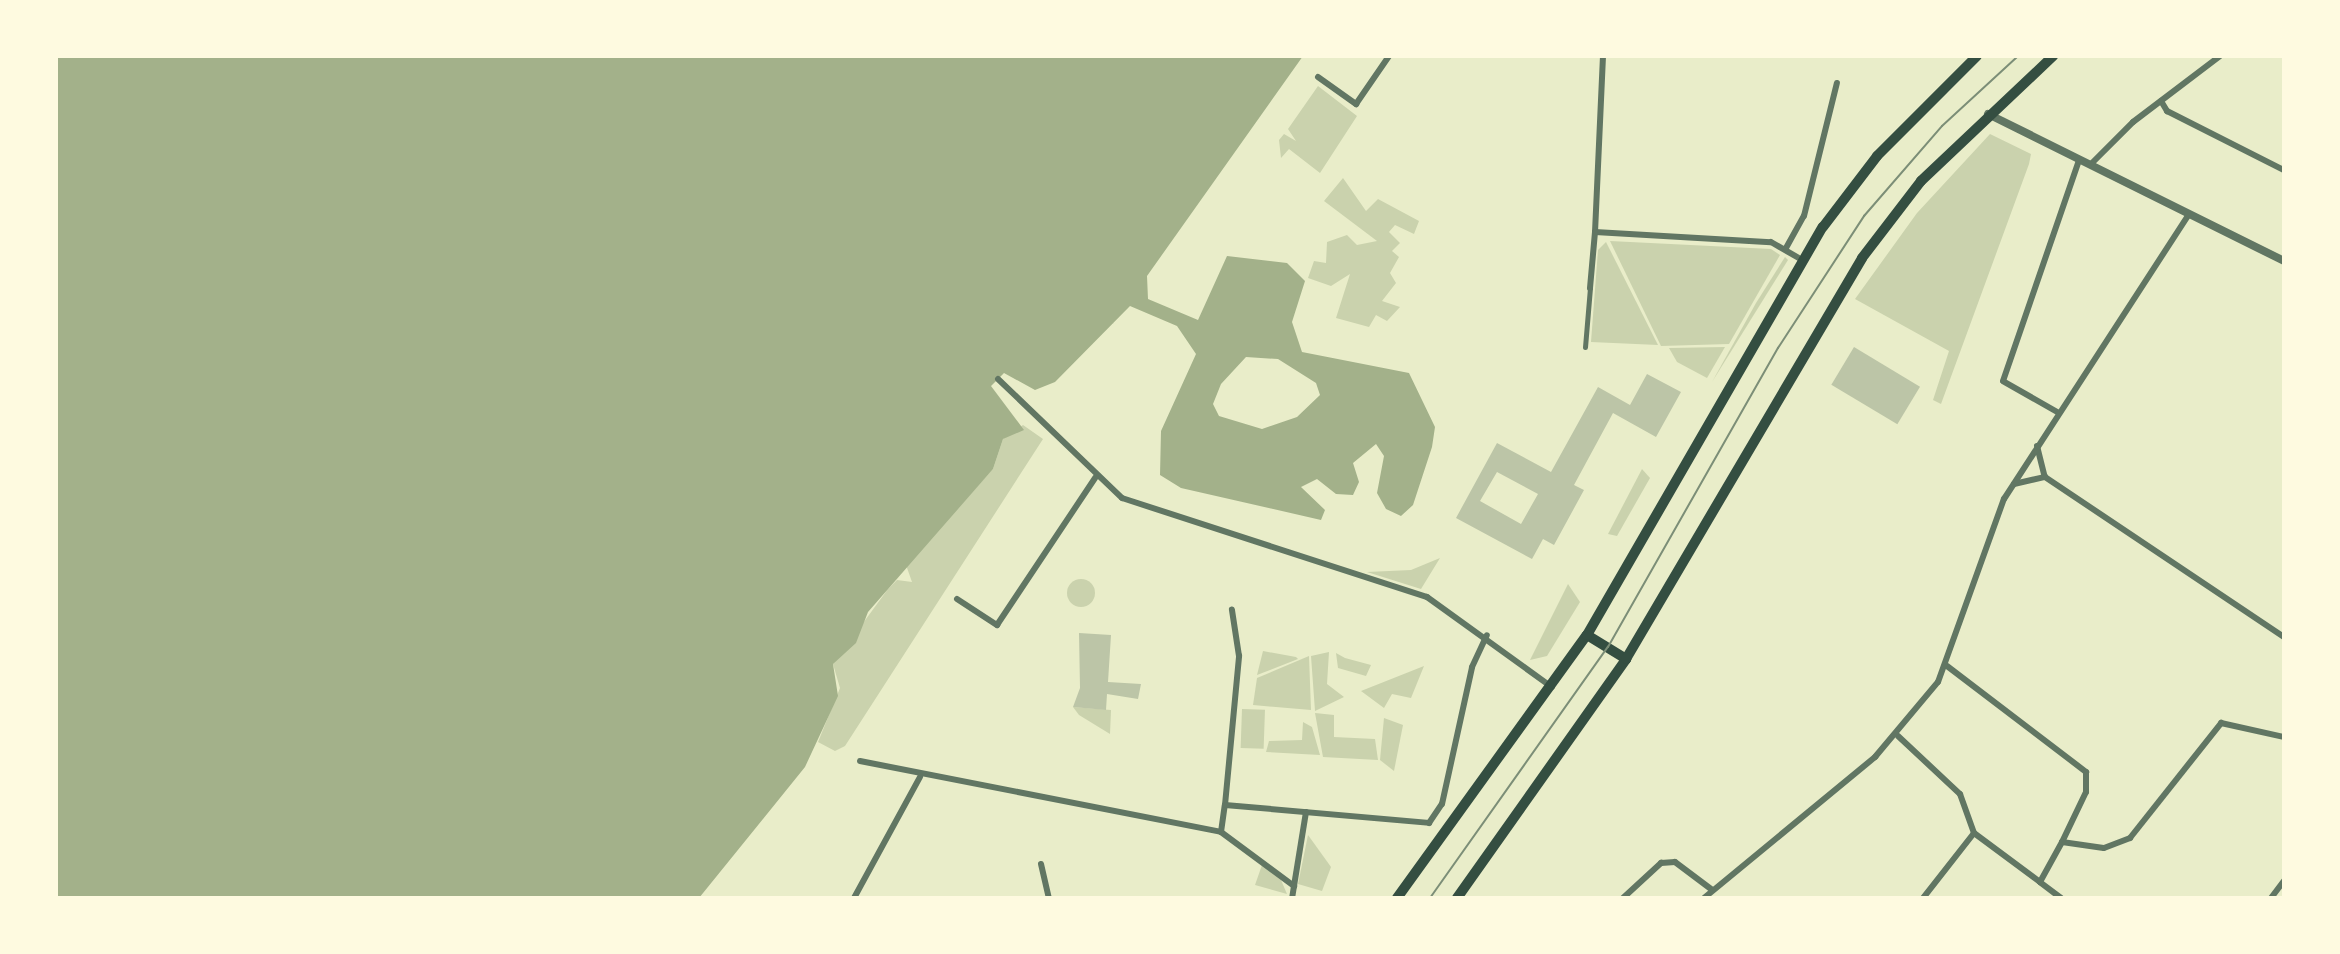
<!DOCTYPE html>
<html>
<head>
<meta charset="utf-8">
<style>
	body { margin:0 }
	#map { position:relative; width:2340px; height:954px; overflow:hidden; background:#e9edc9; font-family:Helvetica,sans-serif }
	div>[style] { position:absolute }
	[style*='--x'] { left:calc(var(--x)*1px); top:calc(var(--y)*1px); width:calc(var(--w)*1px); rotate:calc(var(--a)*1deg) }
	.green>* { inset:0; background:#cad2ad; transform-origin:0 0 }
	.round { border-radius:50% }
	.water>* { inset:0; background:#a3b18a }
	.building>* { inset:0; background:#bcc5a7; transform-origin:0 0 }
	.pedestrian>* { height:5px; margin:-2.5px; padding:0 2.5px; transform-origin:2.5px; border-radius:2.5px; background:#617663 }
	.minor>* { height:6px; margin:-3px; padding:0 3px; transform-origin:3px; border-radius:3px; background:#617663 }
	.tertiary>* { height:8px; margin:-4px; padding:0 4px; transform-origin:4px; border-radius:4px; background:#617663 }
	.trunk>* { height:10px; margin:-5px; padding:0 5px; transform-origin:5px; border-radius:5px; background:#344e41 }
	.tram>* { height:2px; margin:-1px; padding:0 1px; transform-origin:1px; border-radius:1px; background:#7c8e77 }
	span { translate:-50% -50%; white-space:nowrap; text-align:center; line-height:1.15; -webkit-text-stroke:8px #fefae0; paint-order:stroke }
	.frame { position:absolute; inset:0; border:58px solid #fefae0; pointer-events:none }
</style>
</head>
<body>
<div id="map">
	<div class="green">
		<i style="clip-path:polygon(1318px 86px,1357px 116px,1320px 173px,1289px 149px,1281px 158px,1279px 140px,1284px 134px,1296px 141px,1288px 129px)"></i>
		<i style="clip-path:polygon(1990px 134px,2031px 154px,2029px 164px,1941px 404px,1933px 400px,1949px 351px,1855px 299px,1917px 213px)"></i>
		<i style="clip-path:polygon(1343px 178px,1366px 211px,1378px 199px,1419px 221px,1414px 234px,1395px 225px,1389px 232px,1400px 243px,1392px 251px,1399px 257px,1390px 273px,1396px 283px,1382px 301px,1400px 307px,1387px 321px,1376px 315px,1369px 327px,1336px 318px,1350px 274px,1331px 286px,1308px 278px,1314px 261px,1326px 263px,1327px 242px,1347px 235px,1357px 245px,1377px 241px,1324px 201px)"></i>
		<i style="clip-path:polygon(1610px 241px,1771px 249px,1780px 255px,1729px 344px,1661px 346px)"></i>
		<i style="clip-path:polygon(1606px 242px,1658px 345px,1591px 342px,1598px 250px)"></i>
		<i style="clip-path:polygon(1785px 257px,1788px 260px,1712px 382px,1756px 303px)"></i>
		<i style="clip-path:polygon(1725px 347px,1707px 378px,1677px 362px,1669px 348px)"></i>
		<i style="clip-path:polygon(1023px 425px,1043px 439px,845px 746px,835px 751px,818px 742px,840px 688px,833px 664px,888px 589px,897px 580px,912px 582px,906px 565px,993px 469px,1003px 439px)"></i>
		<i style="clip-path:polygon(1642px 469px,1650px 478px,1617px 536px,1608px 534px)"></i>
		<i style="clip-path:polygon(1440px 558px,1421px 589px,1367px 572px,1411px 570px)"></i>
		<i class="round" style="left:1067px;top:579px;width:28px;height:28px"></i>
		<i style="clip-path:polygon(1568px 584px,1580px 602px,1547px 656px,1530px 660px)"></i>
		<i style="clip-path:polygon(1263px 651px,1296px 657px,1298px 659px,1257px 675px)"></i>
		<i style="clip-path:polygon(1329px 652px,1327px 684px,1344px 697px,1315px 711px,1311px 656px)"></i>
		<i style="clip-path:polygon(1336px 653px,1345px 658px,1371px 665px,1366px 676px,1338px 668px)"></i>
		<i style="clip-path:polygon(1309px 656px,1311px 710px,1253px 705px,1257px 678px)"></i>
		<i style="clip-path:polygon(1424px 666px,1411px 698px,1392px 694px,1384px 708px,1361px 691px)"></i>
		<i style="clip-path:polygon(1073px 707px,1111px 710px,1110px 734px,1079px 715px)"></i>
		<i style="left:1242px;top:709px;width:23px;height:39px;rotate:2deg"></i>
		<i style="clip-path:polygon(1315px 713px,1334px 715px,1334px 737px,1375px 739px,1378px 760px,1323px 757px)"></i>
		<i style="clip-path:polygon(1384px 718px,1403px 725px,1394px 771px,1380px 760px)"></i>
		<i style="clip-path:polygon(1303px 722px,1312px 727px,1320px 755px,1266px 752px,1269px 741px,1302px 740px)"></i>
		<i style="clip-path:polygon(1308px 835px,1331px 867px,1322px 891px,1298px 884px)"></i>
		<i style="clip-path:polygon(1262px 865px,1281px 880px,1287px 894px,1255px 885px)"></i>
	</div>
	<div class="water">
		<i style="clip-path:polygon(evenodd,56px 56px,1303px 56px,1147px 276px,1148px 299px,1198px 320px,1227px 256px,1287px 263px,1305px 281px,1292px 322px,1302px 352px,1409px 373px,1435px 427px,1432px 447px,1413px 505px,1401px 516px,1386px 509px,1377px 493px,1384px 456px,1376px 444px,1353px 463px,1359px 482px,1353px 495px,1336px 494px,1317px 479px,1301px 487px,1325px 510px,1321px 520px,1181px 488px,1160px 475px,1161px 431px,1196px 354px,1177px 326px,1130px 306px,1055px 382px,1035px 390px,1004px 373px,991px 386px,1024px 430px,1003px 439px,993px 469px,868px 612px,856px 643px,833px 664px,838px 696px,805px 767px,699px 898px,56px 898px,56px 56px,1246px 357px,1278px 359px,1316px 383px,1320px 395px,1297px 417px,1262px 429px,1219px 416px,1213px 404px,1221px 384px,1246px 357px)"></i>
	</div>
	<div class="building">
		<i style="left:1854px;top:347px;width:77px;height:44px;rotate:31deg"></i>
		<i style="clip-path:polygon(evenodd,1647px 374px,1681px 392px,1656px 437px,1613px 413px,1574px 485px,1584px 490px,1554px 545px,1543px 539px,1532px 559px,1456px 518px,1497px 443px,1551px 472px,1598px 387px,1630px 405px,1647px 374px,1497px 472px,1538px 494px,1521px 524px,1480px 501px,1497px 472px)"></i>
		<i style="clip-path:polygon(1079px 633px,1111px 635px,1108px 682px,1141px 684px,1138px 699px,1107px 694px,1106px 710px,1073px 707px,1080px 688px)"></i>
	</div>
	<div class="pedestrian">
		<i style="--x:1585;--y:347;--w:59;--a:-85.2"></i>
	</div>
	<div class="minor">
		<i style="--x:1603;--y:56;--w:176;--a:92.6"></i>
		<i style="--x:1595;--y:232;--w:176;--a:3.3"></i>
		<i style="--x:1771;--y:242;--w:34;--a:30"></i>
		<i style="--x:1318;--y:77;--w:47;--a:35.4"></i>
		<i style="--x:1356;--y:104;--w:58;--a:-55.5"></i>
		<i style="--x:2161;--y:101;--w:12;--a:59"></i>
		<i style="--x:2167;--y:111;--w:131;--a:26.8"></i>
		<i style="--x:2090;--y:165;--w:61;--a:-45"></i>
		<i style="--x:2133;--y:122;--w:109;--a:-37.2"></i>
		<i style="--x:1786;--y:248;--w:37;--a:-61"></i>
		<i style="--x:1804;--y:216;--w:137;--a:-76.1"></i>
		<i style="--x:1590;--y:288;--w:56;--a:-84.9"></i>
		<i style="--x:998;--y:379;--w:172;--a:43.8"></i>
		<i style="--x:1122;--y:498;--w:321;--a:18"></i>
		<i style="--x:1427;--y:597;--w:154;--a:35.8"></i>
		<i style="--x:2059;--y:413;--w:64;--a:-150.3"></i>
		<i style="--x:2003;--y:381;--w:234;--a:-71"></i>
		<i style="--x:2037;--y:446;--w:32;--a:76"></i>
		<i style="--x:2045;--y:477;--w:288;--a:33.8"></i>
		<i style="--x:2014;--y:484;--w:32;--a:-13"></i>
		<i style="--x:957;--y:599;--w:48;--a:33"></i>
		<i style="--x:997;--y:625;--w:177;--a:-56.3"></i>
		<i style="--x:1947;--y:666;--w:175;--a:37.3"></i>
		<i style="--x:2086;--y:772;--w:20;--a:90"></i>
		<i style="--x:2086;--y:792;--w:55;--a:115.6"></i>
		<i style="--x:1898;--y:736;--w:85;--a:43.1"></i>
		<i style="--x:1960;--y:794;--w:41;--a:70.3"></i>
		<i style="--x:1974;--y:833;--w:83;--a:128.1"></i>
		<i style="--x:860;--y:761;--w:368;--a:11.1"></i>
		<i style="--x:1221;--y:832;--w:91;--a:36.5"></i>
		<i style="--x:1294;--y:886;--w:12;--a:99"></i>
		<i style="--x:1225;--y:805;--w:150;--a:-84.6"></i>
		<i style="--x:1239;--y:656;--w:47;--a:-98.7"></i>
		<i style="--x:1221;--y:832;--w:27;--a:-82"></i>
		<i style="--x:1225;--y:805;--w:205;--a:5"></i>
		<i style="--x:1429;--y:823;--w:23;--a:-56"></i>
		<i style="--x:1442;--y:804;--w:140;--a:-77.6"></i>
		<i style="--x:1472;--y:667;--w:35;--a:-65"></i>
		<i style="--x:1974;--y:833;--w:82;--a:36.6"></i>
		<i style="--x:1041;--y:864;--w:35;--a:77"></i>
		<i style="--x:1294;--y:886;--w:75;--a:-80.8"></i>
		<i style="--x:854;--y:898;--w:138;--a:-61.4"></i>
		<i style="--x:1623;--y:898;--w:52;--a:-42.6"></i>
		<i style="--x:1661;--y:863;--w:14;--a:-4"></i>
		<i style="--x:1675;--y:862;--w:45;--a:36.9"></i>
		<i style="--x:1704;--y:898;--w:222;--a:-39.5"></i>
		<i style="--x:1875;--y:757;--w:98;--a:-50"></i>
		<i style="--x:1938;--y:682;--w:195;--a:-70.2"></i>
		<i style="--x:2004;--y:499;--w:340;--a:-57"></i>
		<i style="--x:2061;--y:898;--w:26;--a:-143"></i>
		<i style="--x:2040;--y:882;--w:46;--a:-61.2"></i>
		<i style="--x:2062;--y:842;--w:42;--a:8.1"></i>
		<i style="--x:2104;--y:848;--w:28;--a:-21"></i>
		<i style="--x:2130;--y:838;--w:147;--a:-51.6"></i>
		<i style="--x:2221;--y:723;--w:65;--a:12.5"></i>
		<i style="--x:2271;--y:898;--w:21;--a:-53"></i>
	</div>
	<div class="tertiary">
		<i style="--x:1988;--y:114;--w:330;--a:26.4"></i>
	</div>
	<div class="trunk">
		<i style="--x:1587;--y:635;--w:46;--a:31.6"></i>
		<i style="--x:1397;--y:898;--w:324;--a:-54.2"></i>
		<i style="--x:1587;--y:635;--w:471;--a:-60"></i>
		<i style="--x:1823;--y:227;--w:89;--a:-52.7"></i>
		<i style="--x:1877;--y:156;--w:141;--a:-45"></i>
		<i style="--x:1457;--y:898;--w:293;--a:-54.7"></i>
		<i style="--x:1626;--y:659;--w:465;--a:-59.5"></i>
		<i style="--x:1862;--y:258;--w:97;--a:-52.5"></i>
		<i style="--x:1921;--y:181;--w:182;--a:-43.4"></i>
	</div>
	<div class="tram">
		<i style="--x:1430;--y:898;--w:308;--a:-54.7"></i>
		<i style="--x:1608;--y:647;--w:344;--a:-60.4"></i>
		<i style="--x:1778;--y:348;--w:158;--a:-56.9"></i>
		<i style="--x:1864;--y:216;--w:119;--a:-49.1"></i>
		<i style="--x:1942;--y:126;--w:103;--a:-42.6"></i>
	</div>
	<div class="frame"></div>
</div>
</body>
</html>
